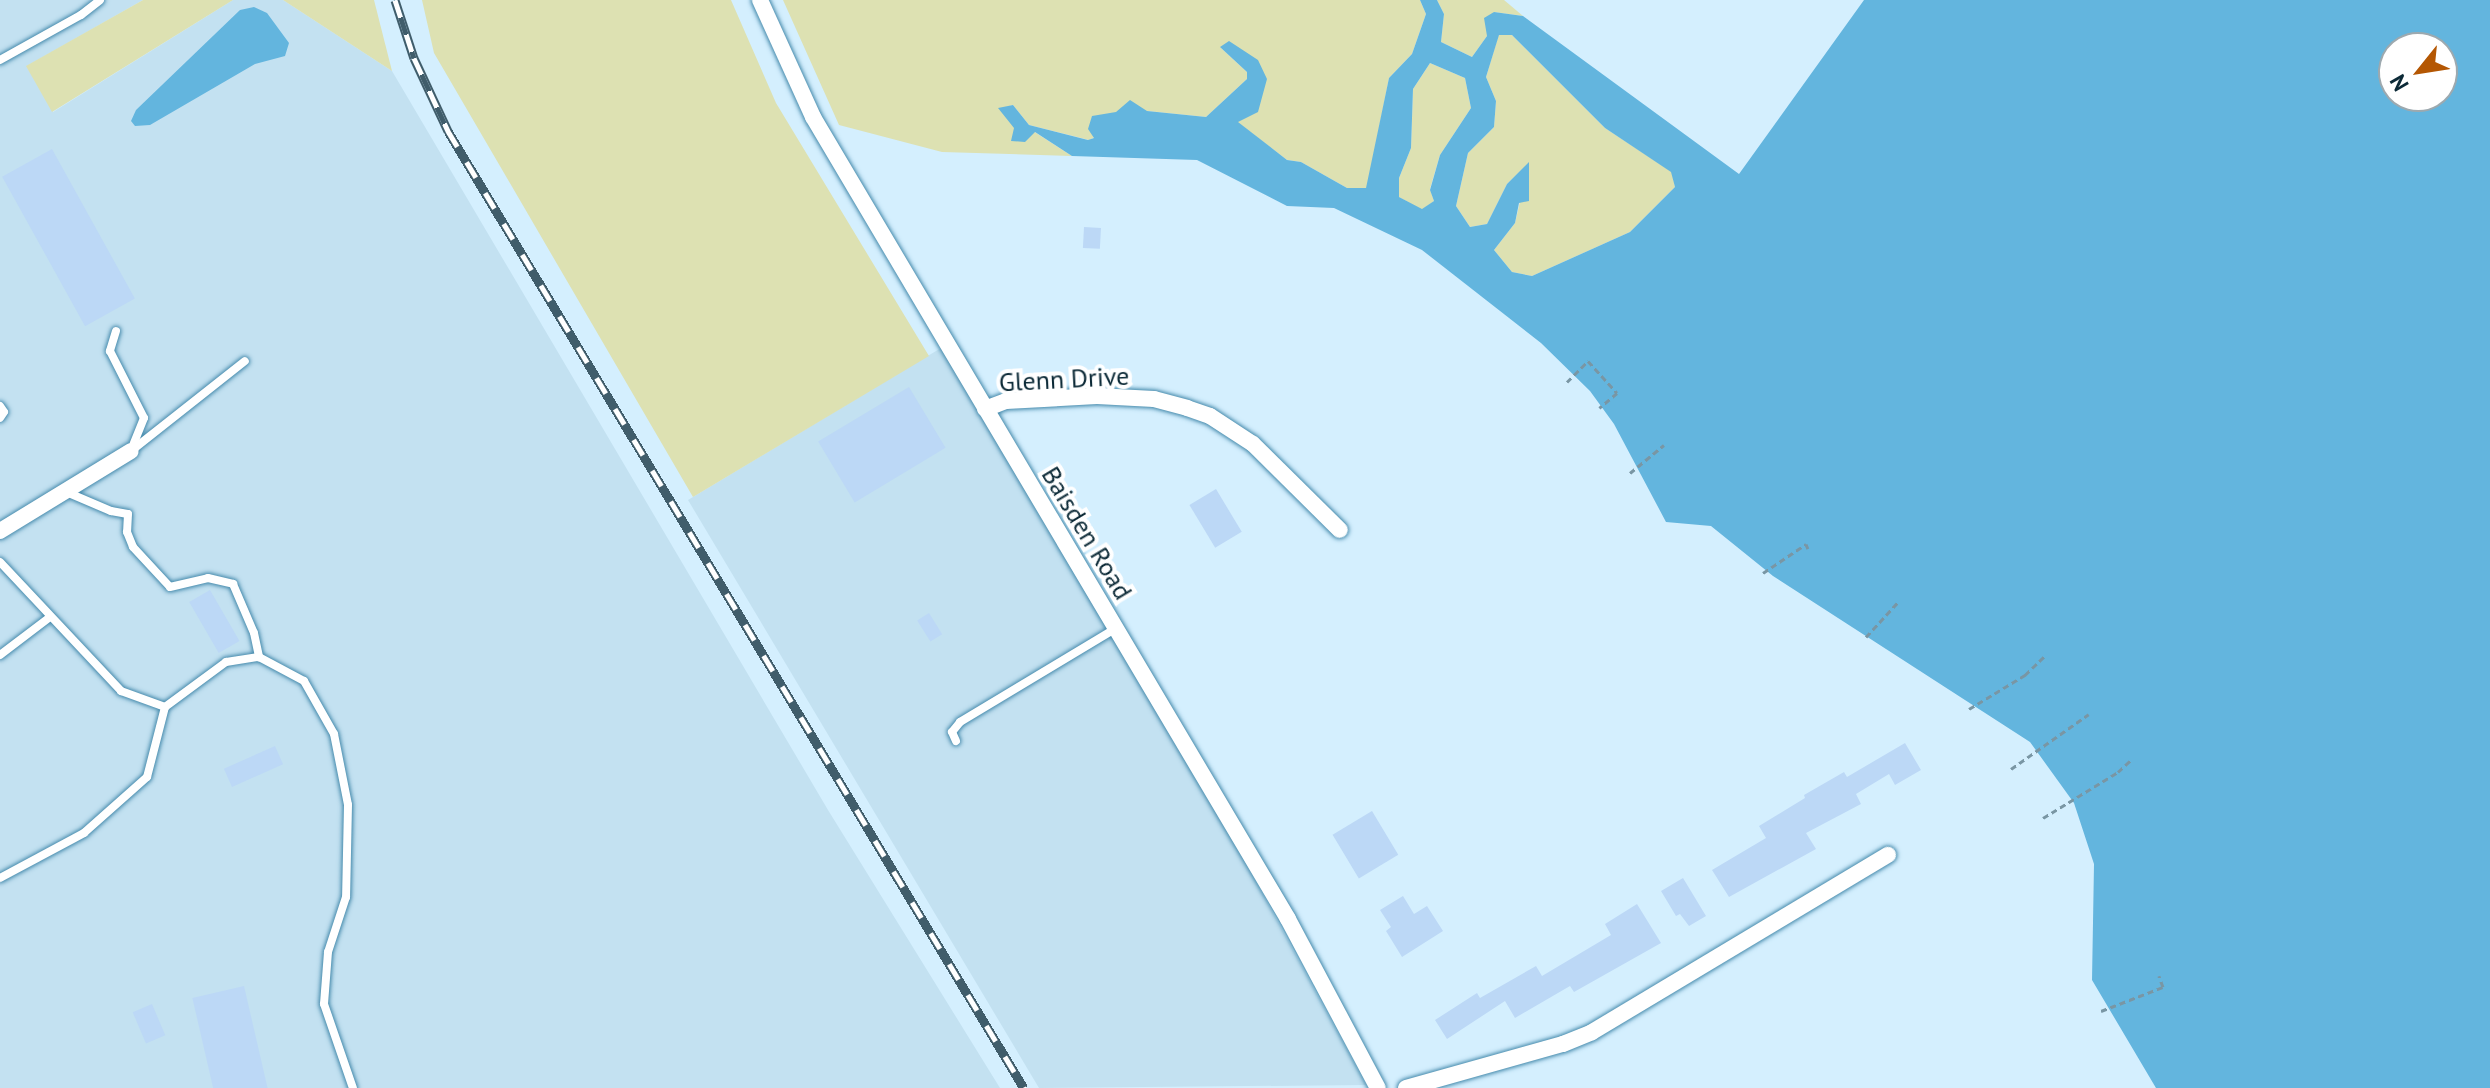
<!DOCTYPE html>
<html>
<head>
<meta charset="utf-8">
<style>
	body { margin:0 }
	#map { position:relative; width:2490px; height:1088px; overflow:hidden; background:#d4effe; font-family:"PT Sans",sans-serif }
	div>[style] { position:absolute }
	[style*='--x'] { left:calc(var(--x)*1px); top:calc(var(--y)*1px); width:calc(var(--w)*1px); rotate:calc(var(--a)*1deg) }
	.built>* { inset:0; background:#c3e1f1 }
	.green>* { inset:0; background:#dde1b2 }
	.water>* { inset:0; background:#63b5de }
	.building>* { inset:0; background:#bcd8f6; transform-origin:0 0 }
	.path>* { height:3px; margin-top:-1.5px; transform-origin:0; background:repeating-linear-gradient(90deg,#7996a4 0 6px,transparent 0 10px) }
	.roads { filter:drop-shadow(0 0 2px #458aac) drop-shadow(0 0 2px #458aac) }
	.service>* { height:8px; margin:-4px; padding:0 4px; transform-origin:4px; border-radius:4px; background:#fff }
	.minor>* { height:16px; margin:-8px; padding:0 8px; transform-origin:8px; border-radius:8px; background:#fff }
	.rail>* { height:9px; margin-top:-4.5px; transform-origin:0; background:repeating-linear-gradient(90deg,#fff 0 18px,#405d6b 0 36px); box-sizing:border-box; border-block:2px solid #405d6b }
	span { translate:-50% -50%; white-space:nowrap; text-align:center; line-height:1.15; -webkit-text-stroke:8px #fff; paint-order:stroke }
	.street-label { font-size:26px; color:#0b2936 }
	.north { position:absolute; left:2378px; top:32px; width:80px; height:80px; box-sizing:border-box; background:#fff; border:2px solid #9da9af; border-radius:50%; rotate:240deg; font-size:22px; font-weight:700; line-height:32px; text-align:center; color:#0b2936 }
	.north::after { content:''; display:block; margin:auto; width:28px; height:36px; background:#b45703; clip-path:polygon(50% 0,100% 100%,50% 72%,0 100%) }
</style>
</head>
<body>
<div id="map">
	<div class="built">
		<i style="clip-path:polygon(0 0,143px 0,27px 66px,53px 112px,233px 0,283px 0,392px 71px,828px 810px,1000px 1088px,0 1088px)"></i>
		<i style="clip-path:polygon(941px 348px,1234px 841px,1366px 1085px,1039px 1088px,688px 500px)"></i>
	</div>
	<div class="green">
		<i style="clip-path:polygon(143px 0,233px 0,52px 112px,26px 66px)"></i>
		<i style="clip-path:polygon(283px 0,374px 0,392px 71px)"></i>
		<i style="clip-path:polygon(422px 0,731px 0,776px 103px,929px 356px,693px 497px,434px 53px)"></i>
		<i style="clip-path:polygon(783px 0,1420px 0,1426px 14px,1412px 54px,1389px 78px,1367px 188px,1347px 188px,1301px 162px,1287px 160px,1237px 122px,1267px 79px,1220px 47px,1247px 72px,1247px 79px,1206px 117px,1147px 111px,1089px 140px,1029px 125px,1013px 105px,999px 109px,1072px 156px,942px 152px,839px 125px)"></i>
		<i style="clip-path:polygon(1437px 0,1504px 0,1523px 16px,1494px 12px,1487px 36px,1472px 57px,1441px 42px,1444px 14px)"></i>
		<i style="clip-path:polygon(1499px 34px,1512px 35px,1605px 128px,1672px 172px,1675px 187px,1630px 232px,1532px 276px,1512px 272px,1494px 250px,1515px 223px,1529px 163px,1507px 184px,1487px 224px,1470px 227px,1456px 206px,1468px 153px,1494px 127px,1496px 101px,1486px 77px)"></i>
		<i style="clip-path:polygon(1430px 63px,1465px 78px,1471px 108px,1440px 155px,1430px 189px,1434px 201px,1422px 210px,1399px 197px,1399px 178px,1411px 148px,1413px 89px)"></i>
	</div>
	<div class="water">
		<i style="clip-path:polygon(evenodd,1420px 0,1437px 0,1444px 14px,1441px 42px,1472px 57px,1487px 36px,1484px 18px,1494px 12px,1523px 16px,1739px 174px,1864px 0,2490px 0,2490px 1088px,2156px 1088px,2092px 980px,2094px 864px,2074px 803px,2030px 742px,1773px 576px,1711px 526px,1666px 522px,1614px 424px,1590px 391px,1541px 343px,1422px 250px,1334px 208px,1287px 206px,1197px 160px,1072px 156px,1035px 132px,1025px 142px,1011px 141px,1014px 128px,998px 108px,1013px 105px,1029px 125px,1088px 140px,1094px 138px,1088px 129px,1092px 116px,1116px 112px,1130px 100px,1147px 111px,1206px 117px,1247px 79px,1247px 72px,1220px 47px,1229px 41px,1258px 60px,1267px 79px,1258px 112px,1238px 122px,1287px 160px,1301px 162px,1347px 188px,1366px 188px,1389px 78px,1412px 54px,1426px 14px,1420px 0,1499px 35px,1512px 35px,1605px 128px,1671px 172px,1675px 187px,1630px 232px,1532px 276px,1512px 272px,1494px 250px,1515px 223px,1519px 203px,1529px 201px,1529px 162px,1507px 184px,1487px 224px,1470px 227px,1456px 206px,1468px 153px,1494px 127px,1496px 101px,1486px 77px,1499px 35px,1420px 0,2394px 48px,2442px 48px,2442px 96px,2394px 96px,2394px 48px,1420px 0,1430px 63px,1465px 78px,1471px 108px,1440px 155px,1430px 190px,1434px 201px,1422px 209px,1399px 197px,1399px 178px,1411px 148px,1413px 89px,1430px 63px)"></i>
		<i style="clip-path:polygon(254px 7px,267px 13px,289px 43px,285px 56px,255px 64px,150px 125px,135px 126px,131px 121px,136px 110px,240px 10px)"></i>
	</div>
	<div class="building">
		<i style="left:52px;top:149px;width:171px;height:57px;rotate:61deg"></i>
		<i style="left:1084px;top:227px;width:17px;height:21px;rotate:3deg"></i>
		<i style="left:909px;top:387px;width:71px;height:106px;rotate:59deg"></i>
		<i style="left:1216px;top:489px;width:50px;height:31px;rotate:59deg"></i>
		<i style="left:210px;top:590px;width:59px;height:24px;rotate:60deg"></i>
		<i style="left:929px;top:613px;width:25px;height:14px;rotate:58deg"></i>
		<i style="clip-path:polygon(1905px 743px,1921px 770px,1895px 785px,1889px 774px,1856px 794px,1861px 804px,1806px 833px,1816px 849px,1729px 897px,1712px 870px,1766px 838px,1759px 826px,1805px 798px,1804px 795px,1844px 772px,1847px 777px)"></i>
		<i style="left:275px;top:746px;width:20px;height:56px;rotate:66deg"></i>
		<i style="left:1372px;top:811px;width:51px;height:46px;rotate:59deg"></i>
		<i style="clip-path:polygon(1683px 878px,1706px 916px,1689px 926px,1680px 914px,1676px 916px,1661px 891px)"></i>
		<i style="clip-path:polygon(1403px 896px,1414px 914px,1427px 906px,1443px 931px,1402px 957px,1386px 931px,1391px 927px,1380px 910px)"></i>
		<i style="clip-path:polygon(1637px 904px,1661px 943px,1574px 992px,1570px 986px,1515px 1018px,1505px 1001px,1447px 1039px,1435px 1020px,1477px 993px,1480px 998px,1536px 966px,1542px 976px,1611px 935px,1605px 924px)"></i>
		<i style="left:244px;top:986px;width:105px;height:53px;rotate:77deg"></i>
		<i style="left:152px;top:1004px;width:34px;height:21px;rotate:67deg"></i>
	</div>
	<div class="path">
		<i style="--x:1567;--y:382;--w:30;--a:-45"></i>
		<i style="--x:1588;--y:361;--w:43;--a:47.8"></i>
		<i style="--x:1617;--y:393;--w:23;--a:140"></i>
		<i style="--x:1630;--y:473;--w:44;--a:-39.5"></i>
		<i style="--x:1763;--y:573;--w:52;--a:-34"></i>
		<i style="--x:1806;--y:544;--w:5;--a:68"></i>
		<i style="--x:1866;--y:637;--w:49;--a:-47.5"></i>
		<i style="--x:1969;--y:709;--w:66;--a:-31.3"></i>
		<i style="--x:2025;--y:675;--w:29;--a:-44"></i>
		<i style="--x:2011;--y:769;--w:95;--a:-35.2"></i>
		<i style="--x:2043;--y:818;--w:88;--a:-31.5"></i>
		<i style="--x:2118;--y:772;--w:19;--a:-43"></i>
		<i style="--x:2101;--y:1011;--w:66;--a:-21.2"></i>
		<i style="--x:2163;--y:987;--w:12;--a:-110"></i>
	</div>
	<div class="roads">
		<div class="service">
			<i style="--x:0;--y:60;--w:93;--a:-29.1"></i>
			<i style="--x:81;--y:15;--w:24;--a:-38"></i>
			<i style="--x:116;--y:331;--w:21;--a:107"></i>
			<i style="--x:110;--y:351;--w:75;--a:63.1"></i>
			<i style="--x:144;--y:418;--w:35;--a:112"></i>
			<i style="--x:0;--y:406;--w:7;--a:56"></i>
			<i style="--x:4;--y:412;--w:7;--a:124"></i>
			<i style="--x:131;--y:451;--w:145;--a:-38.3"></i>
			<i style="--x:64;--y:491;--w:51;--a:23.1"></i>
			<i style="--x:111;--y:511;--w:17;--a:10"></i>
			<i style="--x:128;--y:514;--w:18;--a:93"></i>
			<i style="--x:127;--y:532;--w:16;--a:68"></i>
			<i style="--x:133;--y:547;--w:54;--a:47.2"></i>
			<i style="--x:170;--y:587;--w:39;--a:-13"></i>
			<i style="--x:208;--y:578;--w:26;--a:13"></i>
			<i style="--x:233;--y:584;--w:53;--a:66.8"></i>
			<i style="--x:254;--y:633;--w:25;--a:78"></i>
			<i style="--x:0;--y:562;--w:177;--a:46.8"></i>
			<i style="--x:121;--y:691;--w:47;--a:20"></i>
			<i style="--x:165;--y:707;--w:72;--a:104.4"></i>
			<i style="--x:147;--y:777;--w:84;--a:138.4"></i>
			<i style="--x:84;--y:833;--w:95;--a:151.8"></i>
			<i style="--x:0;--y:655;--w:63;--a:-37.2"></i>
			<i style="--x:165;--y:707;--w:76;--a:-36.4"></i>
			<i style="--x:226;--y:662;--w:33;--a:-9"></i>
			<i style="--x:259;--y:657;--w:51;--a:28.1"></i>
			<i style="--x:304;--y:681;--w:61;--a:60.5"></i>
			<i style="--x:334;--y:734;--w:72;--a:78.8"></i>
			<i style="--x:348;--y:805;--w:92;--a:91.2"></i>
			<i style="--x:346;--y:897;--w:58;--a:108.1"></i>
			<i style="--x:328;--y:952;--w:52;--a:94.4"></i>
			<i style="--x:324;--y:1004;--w:89;--a:71"></i>
			<i style="--x:956;--y:741;--w:10;--a:-114"></i>
			<i style="--x:952;--y:732;--w:13;--a:-51"></i>
			<i style="--x:960;--y:722;--w:181;--a:-31"></i>
		</div>
		<div class="minor">
			<i style="--x:760;--y:0;--w:128;--a:65.6"></i>
			<i style="--x:813;--y:117;--w:932;--a:59.36"></i>
			<i style="--x:1288;--y:919;--w:191;--a:62"></i>
			<i style="--x:985;--y:409;--w:22;--a:-21"></i>
			<i style="--x:1006;--y:401;--w:91;--a:-3.1"></i>
			<i style="--x:1097;--y:396;--w:57;--a:3"></i>
			<i style="--x:1154;--y:399;--w:34;--a:15"></i>
			<i style="--x:1187;--y:408;--w:24;--a:19"></i>
			<i style="--x:1210;--y:416;--w:51;--a:33.1"></i>
			<i style="--x:1253;--y:444;--w:122;--a:44.7"></i>
			<i style="--x:0;--y:531;--w:153;--a:-31.4"></i>
			<i style="--x:1406;--y:1088;--w:163;--a:-15.7"></i>
			<i style="--x:1563;--y:1044;--w:31;--a:-22"></i>
			<i style="--x:1592;--y:1032;--w:345;--a:-30.9"></i>
		</div>
	</div>
	<div class="rail">
		<i style="--x:395;--y:0;--w:61;--a:71.9"></i>
		<i style="--x:414;--y:58;--w:81;--a:65"></i>
		<i style="--x:448;--y:131;--w:1117;--a:58.96"></i>
	</div>
	<div class="street-label">
		<span style="left:1064px;top:379px;rotate:-3deg">Glenn Drive</span>
		<span style="left:1087px;top:533px;rotate:59deg">Baisden Road</span>
	</div>
	<div class="north">N</div>
</div>
</body>
</html>
